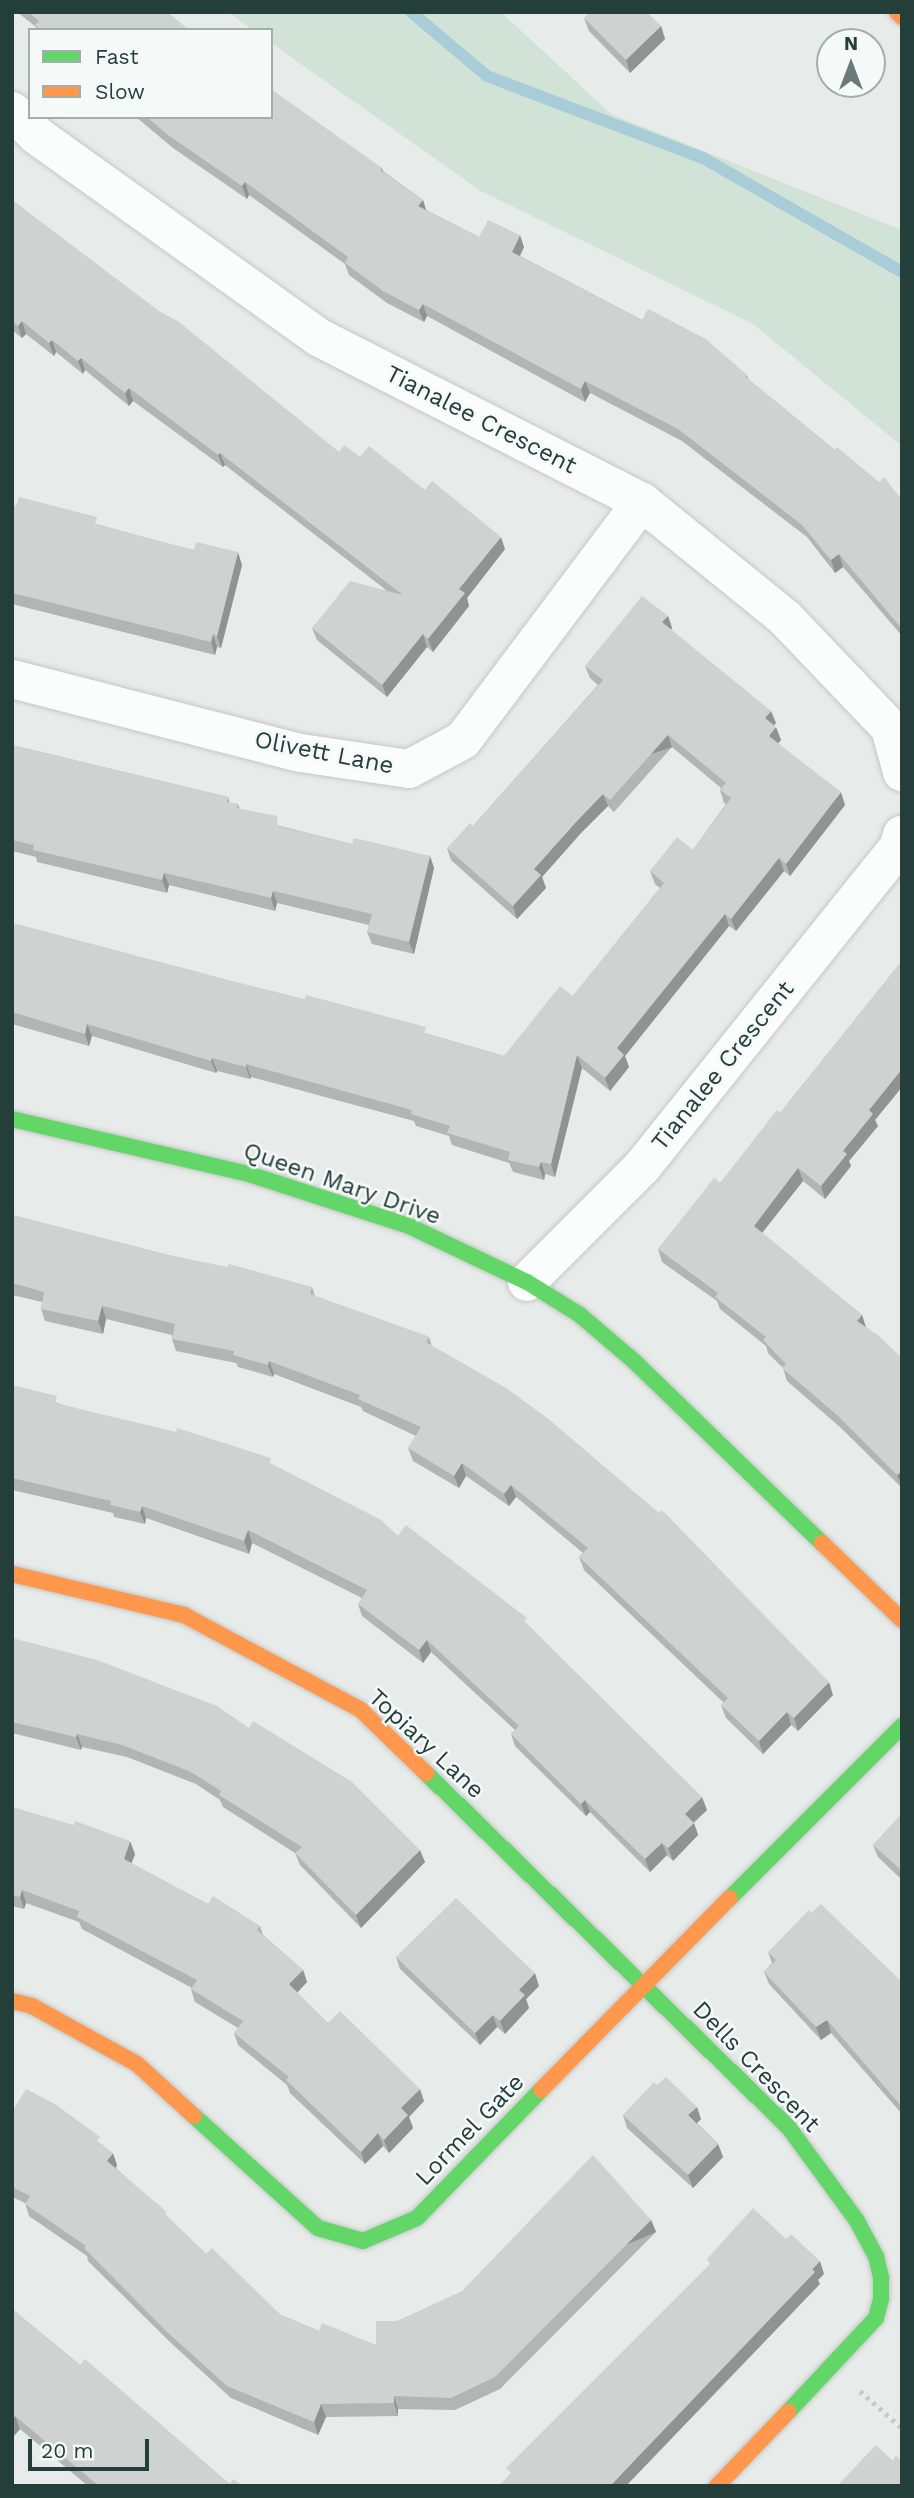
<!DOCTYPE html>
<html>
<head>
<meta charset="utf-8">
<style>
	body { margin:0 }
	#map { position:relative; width:914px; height:2498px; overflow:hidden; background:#e7ebe9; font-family:"Work Sans",sans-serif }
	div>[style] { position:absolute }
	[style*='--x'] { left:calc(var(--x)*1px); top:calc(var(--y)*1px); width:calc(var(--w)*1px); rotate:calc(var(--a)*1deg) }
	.green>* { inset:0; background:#d1e3d7 }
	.stream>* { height:12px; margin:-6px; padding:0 6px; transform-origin:6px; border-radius:6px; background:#a9cdd8 }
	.path>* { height:4.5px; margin-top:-2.25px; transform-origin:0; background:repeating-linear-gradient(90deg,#c2cbc9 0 3.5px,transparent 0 8.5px) }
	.roads { filter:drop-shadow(0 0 2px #c4c8c6) drop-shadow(0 0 2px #c4c8c6) }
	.street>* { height:38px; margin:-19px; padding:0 19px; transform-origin:19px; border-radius:19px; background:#fbfcfc }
	.fast>* { height:16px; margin:-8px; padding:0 8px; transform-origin:8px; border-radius:8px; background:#63d668 }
	.slow>* { height:16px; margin:-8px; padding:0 8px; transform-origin:8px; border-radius:8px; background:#ff974d }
	.wall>* { inset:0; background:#b1b5b4 }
	.shaded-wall>* { inset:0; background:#909392; transform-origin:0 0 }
	.building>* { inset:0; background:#ced2d1 }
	span { translate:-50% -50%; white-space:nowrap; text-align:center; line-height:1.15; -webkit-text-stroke:5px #f5faf8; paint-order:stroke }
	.street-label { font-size:24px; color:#243f3a }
	.frame { position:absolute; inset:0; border:14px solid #243f3a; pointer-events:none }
	.legend { position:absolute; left:28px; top:28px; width:245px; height:91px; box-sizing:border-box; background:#f5faf8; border:2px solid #a1afac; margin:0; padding:9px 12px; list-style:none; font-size:21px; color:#243f3a }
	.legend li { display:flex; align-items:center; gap:14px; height:35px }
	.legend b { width:35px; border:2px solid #a1afac }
	.north { position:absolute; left:816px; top:28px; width:70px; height:70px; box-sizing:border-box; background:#f5faf8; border:2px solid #a1afac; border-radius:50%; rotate:0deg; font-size:19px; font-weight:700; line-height:28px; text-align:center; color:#243f3a }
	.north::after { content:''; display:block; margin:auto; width:24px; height:32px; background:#687b77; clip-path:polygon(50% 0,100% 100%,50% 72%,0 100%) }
	.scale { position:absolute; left:28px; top:2439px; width:121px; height:32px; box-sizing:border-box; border:4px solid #243f3a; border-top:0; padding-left:9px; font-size:21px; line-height:24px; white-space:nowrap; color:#243f3a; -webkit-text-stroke:5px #f5faf8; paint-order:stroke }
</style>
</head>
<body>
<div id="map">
	<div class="green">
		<i style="clip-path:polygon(228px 12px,501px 12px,611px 114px,902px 230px,902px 446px,753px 324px,481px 191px,271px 43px,271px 30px,253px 30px)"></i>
	</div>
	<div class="stream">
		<i style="--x:411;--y:12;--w:99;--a:40.1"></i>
		<i style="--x:487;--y:76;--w:231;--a:20.8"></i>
		<i style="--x:703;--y:158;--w:229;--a:29.8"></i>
	</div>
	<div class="path">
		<i style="--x:860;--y:2391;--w:56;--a:41.4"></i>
	</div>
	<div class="roads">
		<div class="street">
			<i style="--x:12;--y:111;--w:34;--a:45"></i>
			<i style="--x:36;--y:135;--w:349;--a:35.6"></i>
			<i style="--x:320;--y:338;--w:361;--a:27"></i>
			<i style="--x:642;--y:502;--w:184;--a:39"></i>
			<i style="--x:785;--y:618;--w:152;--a:46.3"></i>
			<i style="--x:890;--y:728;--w:46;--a:74.7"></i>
			<i style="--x:12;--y:679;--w:298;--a:14.4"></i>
			<i style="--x:301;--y:753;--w:109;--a:8.4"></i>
			<i style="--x:409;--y:769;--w:61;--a:-28.2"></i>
			<i style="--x:463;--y:740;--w:298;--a:-53.1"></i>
			<i style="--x:527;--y:1282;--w:163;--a:-45"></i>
			<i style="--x:642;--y:1167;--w:409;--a:-51.3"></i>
			<i style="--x:898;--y:848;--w:14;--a:-73"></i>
		</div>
		<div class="fast">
			<i style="--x:12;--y:1119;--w:246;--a:13.1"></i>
			<i style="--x:252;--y:1175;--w:165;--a:18"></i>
			<i style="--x:409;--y:1226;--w:131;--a:25.4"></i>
			<i style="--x:527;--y:1282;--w:62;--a:31.9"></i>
			<i style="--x:580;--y:1315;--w:72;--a:40.5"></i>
			<i style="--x:635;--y:1362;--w:260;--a:44.1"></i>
			<i style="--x:426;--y:1773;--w:508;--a:44.36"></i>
			<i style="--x:789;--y:2128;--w:115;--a:53.8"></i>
			<i style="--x:857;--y:2221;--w:40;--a:62"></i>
			<i style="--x:876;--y:2256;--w:23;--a:77"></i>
			<i style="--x:881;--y:2278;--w:21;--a:90"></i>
			<i style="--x:881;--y:2299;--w:20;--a:105"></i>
			<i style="--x:876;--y:2318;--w:129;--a:133.1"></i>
			<i style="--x:730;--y:1898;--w:243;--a:-45"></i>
			<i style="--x:194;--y:2116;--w:167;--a:42.1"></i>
			<i style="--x:318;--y:2228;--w:47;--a:16.1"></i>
			<i style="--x:363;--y:2241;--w:59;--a:-23.1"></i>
			<i style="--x:417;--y:2218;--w:178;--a:-45.9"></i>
		</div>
		<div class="slow">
			<i style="--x:897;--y:12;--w:7;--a:45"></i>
			<i style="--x:822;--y:1543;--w:111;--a:43.9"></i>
			<i style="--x:12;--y:1574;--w:177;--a:13.4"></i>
			<i style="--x:184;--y:1615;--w:201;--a:28.2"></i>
			<i style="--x:361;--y:1710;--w:91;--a:44.1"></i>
			<i style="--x:12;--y:2001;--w:21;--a:14"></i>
			<i style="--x:32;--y:2006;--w:120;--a:28.9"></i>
			<i style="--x:137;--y:2064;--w:77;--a:42.4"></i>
			<i style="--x:541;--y:2090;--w:269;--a:-45.5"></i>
			<i style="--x:717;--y:2486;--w:103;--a:-46.2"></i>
		</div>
	</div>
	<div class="wall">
		<i style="clip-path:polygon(17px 12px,167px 12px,188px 30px,37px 30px,36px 27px)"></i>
		<i style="clip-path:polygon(584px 18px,661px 26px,665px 39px,630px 73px,589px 31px)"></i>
		<i style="clip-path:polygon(136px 117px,271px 117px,382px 168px,384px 172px,423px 200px,426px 210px,479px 237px,524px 247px,520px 256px,747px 375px,749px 380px,835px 450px,902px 500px,902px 636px,843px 567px,835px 573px,807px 537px,682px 441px,590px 393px,585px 402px,427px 316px,424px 322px,387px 303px,349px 275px,345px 264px,249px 195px,247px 199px,173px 148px)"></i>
		<i style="clip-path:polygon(12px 200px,339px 452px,360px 457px,425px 490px,505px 549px,467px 598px,469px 606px,433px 652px,427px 647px,387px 697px,317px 640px,312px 628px,386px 590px,225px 465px,223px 467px,133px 401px,129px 406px,85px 370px,83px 374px,56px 352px,54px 356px,26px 334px,22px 338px,12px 330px)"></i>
		<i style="clip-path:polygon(12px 505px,100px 525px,242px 565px,221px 648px,217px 647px,215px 655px,12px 604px)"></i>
		<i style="clip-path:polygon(668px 616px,672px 628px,671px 630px,776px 723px,774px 725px,781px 740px,778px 743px,845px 805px,790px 876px,784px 871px,736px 931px,729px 926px,625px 1056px,629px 1067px,610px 1091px,582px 1068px,555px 1177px,545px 1174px,544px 1180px,513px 1172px,509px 1163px,452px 1145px,449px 1136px,416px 1126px,414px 1121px,251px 1077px,250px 1079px,217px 1071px,216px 1073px,92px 1036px,89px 1046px,12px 1024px,12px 923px,428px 1034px,504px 1056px,573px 996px,660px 888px,655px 884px,650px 871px,693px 850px,726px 804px,724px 803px,720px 790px,721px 788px,672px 747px,614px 812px,608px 806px,581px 833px,542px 877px,546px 888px,517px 919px,451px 860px,447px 848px,473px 826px,598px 685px,590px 678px,585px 666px)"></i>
		<i style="clip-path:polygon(12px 745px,228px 797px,230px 803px,238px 804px,240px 809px,280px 826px,352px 844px,430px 856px,434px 868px,414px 954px,372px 944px,367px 932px,369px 925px,277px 903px,275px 911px,169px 885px,167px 893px,37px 862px,36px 857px,12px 851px)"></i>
		<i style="clip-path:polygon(902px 961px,902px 1087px,875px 1120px,878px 1126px,849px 1161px,851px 1166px,825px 1199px,803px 1181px,762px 1233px,862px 1315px,866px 1327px,902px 1358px,902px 1488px,841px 1428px,787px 1381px,783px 1368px,768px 1353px,766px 1346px,720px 1309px,717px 1301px,662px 1262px,658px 1249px,720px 1183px,780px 1113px)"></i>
		<i style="clip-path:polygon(12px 1215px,168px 1255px,312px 1287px,315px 1296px,429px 1337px,432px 1346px,833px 1695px,798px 1731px,791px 1725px,763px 1754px,726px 1718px,721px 1705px,724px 1703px,584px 1570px,579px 1557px,583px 1553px,516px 1497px,509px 1506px,466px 1476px,459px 1488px,413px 1461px,408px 1448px,416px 1436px,363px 1411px,361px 1407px,274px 1374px,273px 1377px,238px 1367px,236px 1363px,176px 1351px,172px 1339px,172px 1335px,106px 1319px,103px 1334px,45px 1321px,41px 1309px,42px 1302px,12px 1295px)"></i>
		<i style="clip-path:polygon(12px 1385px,60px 1404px,274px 1466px,398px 1536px,529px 1626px,707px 1810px,694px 1823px,698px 1835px,673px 1861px,667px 1855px,650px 1872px,590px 1812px,586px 1816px,515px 1746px,511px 1734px,515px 1730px,431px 1652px,423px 1663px,362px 1616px,358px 1604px,362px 1598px,252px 1543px,249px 1554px,146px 1518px,145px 1524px,114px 1517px,113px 1513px,12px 1490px)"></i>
		<i style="clip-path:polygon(12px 1638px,425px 1862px,361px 1928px,300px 1865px,295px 1853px,223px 1807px,220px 1800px,196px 1784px,127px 1757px,82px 1747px,81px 1750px,12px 1733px)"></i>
		<i style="clip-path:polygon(12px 1807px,135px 1854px,131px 1864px,208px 1904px,260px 1926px,263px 1935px,303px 1970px,307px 1982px,297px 1993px,328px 2023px,424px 2101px,409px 2117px,413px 2128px,389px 2153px,383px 2146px,365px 2164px,290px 2093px,287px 2085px,238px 2045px,234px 2033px,238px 2028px,195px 2002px,191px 1989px,192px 1988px,82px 1929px,79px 1922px,26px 1903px,24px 1909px,12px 1906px)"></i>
		<i style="clip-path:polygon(902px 1814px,902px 1880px,878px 1857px,873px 1845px)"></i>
		<i style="clip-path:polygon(768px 1952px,902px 1982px,902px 2114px,831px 2033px,821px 2040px,769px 1984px,764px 1972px,772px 1963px)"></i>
		<i style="clip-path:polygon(396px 1957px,539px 1986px,526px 1999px,529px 2008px,505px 2034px,497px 2027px,480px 2045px,400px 1969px)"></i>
		<i style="clip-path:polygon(657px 2085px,701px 2119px,697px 2123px,718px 2144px,723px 2157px,693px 2188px,627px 2128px,623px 2115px)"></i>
		<i style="clip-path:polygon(12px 2112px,103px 2145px,117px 2165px,116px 2168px,206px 2254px,281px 2315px,319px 2331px,376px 2345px,397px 2321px,651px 2220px,656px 2232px,500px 2389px,455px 2410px,398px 2409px,398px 2416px,326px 2417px,318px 2435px,231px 2398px,171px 2343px,88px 2261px,87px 2256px,29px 2216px,25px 2203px,12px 2197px)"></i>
		<i style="clip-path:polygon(12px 2309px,80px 2365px,230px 2484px,244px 2486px,88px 2486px,20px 2429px,13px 2437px)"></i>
	</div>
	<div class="shaded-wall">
		<i style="clip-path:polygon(661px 26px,665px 39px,630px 73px,626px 60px)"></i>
		<i style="clip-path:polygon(245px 182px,249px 195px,247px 199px,242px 186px)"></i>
		<i style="clip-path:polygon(423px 200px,427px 213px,418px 206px)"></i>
		<i style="clip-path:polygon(520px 235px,524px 247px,516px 264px,512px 252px)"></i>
		<i style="clip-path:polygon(423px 304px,427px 316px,424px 322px,419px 310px)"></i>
		<i style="clip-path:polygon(22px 321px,26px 334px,22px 338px,18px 326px)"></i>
		<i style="clip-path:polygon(52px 340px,56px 352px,54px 356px,49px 343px)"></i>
		<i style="clip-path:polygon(81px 358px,85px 370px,83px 374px,78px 361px)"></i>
		<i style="clip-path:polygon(585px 381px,590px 393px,585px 402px,581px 389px)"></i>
		<i style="clip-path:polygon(129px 388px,133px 401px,129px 406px,125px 393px)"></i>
		<i style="clip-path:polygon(220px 453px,225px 465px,223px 467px,218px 455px)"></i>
		<i style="clip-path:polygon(501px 537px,505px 549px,467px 598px,469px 606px,433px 652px,428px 639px,459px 589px)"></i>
		<i style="clip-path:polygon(238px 552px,242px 565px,221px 648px,217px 636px)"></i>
		<i style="clip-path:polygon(839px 554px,843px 567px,835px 573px,831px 560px)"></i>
		<i style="clip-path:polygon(668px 616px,672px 628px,667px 635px,662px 622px)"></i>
		<i style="clip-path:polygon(213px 634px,217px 647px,215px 655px,211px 642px)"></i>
		<i style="clip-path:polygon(423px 634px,427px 647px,387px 697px,382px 685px)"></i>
		<i style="clip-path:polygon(771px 711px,776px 723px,770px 730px,765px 718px)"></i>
		<i style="clip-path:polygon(776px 727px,781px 740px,774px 748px,769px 736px)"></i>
		<i style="left:668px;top:735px;width:13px;height:87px;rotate:72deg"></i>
		<i style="clip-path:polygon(841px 792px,845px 805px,790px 876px,786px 864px)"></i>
		<i style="clip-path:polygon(603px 794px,608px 806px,581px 833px,542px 877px,546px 888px,517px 919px,513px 906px,534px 869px,577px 821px)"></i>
		<i style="clip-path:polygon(430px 856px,434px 868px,414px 954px,409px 942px)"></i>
		<i style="clip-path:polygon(779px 858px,784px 871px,736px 931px,731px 919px)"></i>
		<i style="clip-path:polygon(164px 873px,169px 885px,167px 893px,162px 880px)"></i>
		<i style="clip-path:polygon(273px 891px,277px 903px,275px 911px,271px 898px)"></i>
		<i style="clip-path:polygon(725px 914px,729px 926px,625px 1056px,629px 1067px,610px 1091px,605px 1078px,617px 1048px)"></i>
		<i style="clip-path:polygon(87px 1024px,92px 1036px,89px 1046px,85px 1034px)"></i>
		<i style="clip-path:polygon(577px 1055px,582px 1068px,555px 1177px,551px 1164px)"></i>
		<i style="clip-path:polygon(212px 1058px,217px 1071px,216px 1073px,211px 1061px)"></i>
		<i style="clip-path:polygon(246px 1064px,251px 1077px,250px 1079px,246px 1067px)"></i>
		<i style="clip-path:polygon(902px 1069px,902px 1087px,875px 1120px,878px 1126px,849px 1161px,851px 1166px,825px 1199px,821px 1186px,869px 1110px)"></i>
		<i style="clip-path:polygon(541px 1162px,545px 1174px,544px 1180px,539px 1167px)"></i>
		<i style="clip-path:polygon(798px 1168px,803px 1181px,758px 1238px,754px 1226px)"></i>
		<i style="clip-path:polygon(102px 1306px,106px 1319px,103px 1334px,98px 1321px)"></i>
		<i style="clip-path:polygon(862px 1315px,866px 1328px,857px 1321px)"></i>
		<i style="clip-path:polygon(269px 1361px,274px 1374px,273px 1377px,268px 1365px)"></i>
		<i style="clip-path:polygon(462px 1463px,466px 1476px,459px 1488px,454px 1476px)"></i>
		<i style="clip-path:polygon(902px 1471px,902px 1487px,897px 1475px)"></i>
		<i style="clip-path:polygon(511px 1485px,516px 1497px,509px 1506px,504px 1494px)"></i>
		<i style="clip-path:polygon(142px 1506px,146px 1518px,145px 1524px,140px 1512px)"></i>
		<i style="clip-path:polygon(248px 1530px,252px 1543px,249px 1554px,244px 1541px)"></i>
		<i style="clip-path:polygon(427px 1640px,431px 1652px,423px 1663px,419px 1650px)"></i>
		<i style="clip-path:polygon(829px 1682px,833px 1695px,798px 1731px,794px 1718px)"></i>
		<i style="clip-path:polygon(787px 1712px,791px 1725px,763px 1754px,759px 1741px)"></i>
		<i style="clip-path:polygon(77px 1734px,82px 1747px,81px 1750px,76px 1737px)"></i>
		<i style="clip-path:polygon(702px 1797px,707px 1810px,689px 1826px,685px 1814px)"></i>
		<i style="clip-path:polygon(585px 1800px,590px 1812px,586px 1816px,581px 1804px)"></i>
		<i style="clip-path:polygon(694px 1823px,698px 1835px,673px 1861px,668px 1848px)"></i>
		<i style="clip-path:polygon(130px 1841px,135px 1854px,128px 1872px,124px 1859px)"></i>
		<i style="clip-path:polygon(662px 1843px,667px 1855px,650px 1872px,645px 1859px)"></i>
		<i style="clip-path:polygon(420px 1850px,425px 1862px,361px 1928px,356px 1915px)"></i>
		<i style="clip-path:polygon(22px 1890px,26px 1903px,24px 1909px,20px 1897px)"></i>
		<i style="clip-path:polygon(303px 1970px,307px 1982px,293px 1997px,289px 1984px)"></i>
		<i style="clip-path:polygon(535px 1973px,539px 1986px,526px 1999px,529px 2008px,505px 2034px,500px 2021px,519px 1990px)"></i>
		<i style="clip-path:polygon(493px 2015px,497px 2027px,480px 2045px,475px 2033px)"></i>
		<i style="clip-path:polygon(827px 2020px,831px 2033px,821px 2040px,816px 2027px)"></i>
		<i style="clip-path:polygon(420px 2089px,424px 2101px,409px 2117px,413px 2128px,389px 2153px,384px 2140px,401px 2108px)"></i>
		<i style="clip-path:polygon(697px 2107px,701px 2119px,693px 2127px,688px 2115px)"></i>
		<i style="clip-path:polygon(378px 2133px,383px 2146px,365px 2164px,361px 2152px)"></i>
		<i style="clip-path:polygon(718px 2144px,723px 2157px,693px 2188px,688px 2175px)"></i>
		<i style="clip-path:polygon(113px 2153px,117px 2165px,112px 2173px,107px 2161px)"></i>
		<i style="left:651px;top:2220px;width:13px;height:221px;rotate:67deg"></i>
		<i style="clip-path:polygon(820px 2261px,824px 2274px,818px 2280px,820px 2284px,626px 2486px,612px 2486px,612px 2484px)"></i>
		<i style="clip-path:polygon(394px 2396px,398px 2409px,398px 2416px,394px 2403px)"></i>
		<i style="clip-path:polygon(321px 2404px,326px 2417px,318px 2435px,314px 2422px)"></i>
		<i style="clip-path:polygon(15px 2416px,20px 2429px,13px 2437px,12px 2420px)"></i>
	</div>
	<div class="building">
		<i style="clip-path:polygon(28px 12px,167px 12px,187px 28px,186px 30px,41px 30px,35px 25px,39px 21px)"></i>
		<i style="clip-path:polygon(590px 12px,647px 12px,661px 26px,626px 60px,584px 18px)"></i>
		<i style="clip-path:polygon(271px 89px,382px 168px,380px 170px,423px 200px,418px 206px,479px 237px,488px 220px,520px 235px,512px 252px,642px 320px,648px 309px,706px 339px,747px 375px,746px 377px,835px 450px,837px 447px,879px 482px,884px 477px,902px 500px,902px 629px,839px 554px,831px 560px,802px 525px,678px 429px,585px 381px,581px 389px,423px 304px,419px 310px,383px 291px,345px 263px,348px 257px,245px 182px,242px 186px,168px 135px,147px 117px,271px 117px)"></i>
		<i style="clip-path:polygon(12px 200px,159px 311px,179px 322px,339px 452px,344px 445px,360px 457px,369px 446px,425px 490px,432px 481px,501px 537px,459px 589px,465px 593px,428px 639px,423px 634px,382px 685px,312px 628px,350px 581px,403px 595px,220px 453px,218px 455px,129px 388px,125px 393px,81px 358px,78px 361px,52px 340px,49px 343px,22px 321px,18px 326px,12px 321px)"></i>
		<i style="clip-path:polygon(19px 497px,97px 517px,95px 524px,194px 550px,196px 542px,238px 552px,217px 636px,213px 634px,211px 642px,12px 593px,12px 505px,16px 506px)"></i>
		<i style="clip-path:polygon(642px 596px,668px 616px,662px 622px,771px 711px,765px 718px,776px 727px,769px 736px,841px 792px,786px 864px,779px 858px,731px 919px,725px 914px,617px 1048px,624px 1055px,605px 1078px,577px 1055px,551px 1164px,541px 1162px,539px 1167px,508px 1160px,510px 1152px,447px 1133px,450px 1126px,411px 1114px,412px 1110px,246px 1064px,246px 1067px,212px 1058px,211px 1061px,87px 1024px,85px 1034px,12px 1012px,12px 923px,240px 983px,305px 999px,306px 995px,426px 1027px,424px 1033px,504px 1056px,560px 986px,573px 996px,664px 883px,650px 871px,677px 837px,693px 850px,731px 798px,720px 790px,726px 783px,668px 735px,610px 800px,603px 794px,577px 821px,534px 869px,541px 875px,513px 906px,447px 848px,470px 823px,473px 826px,603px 680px,585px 666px)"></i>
		<i style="clip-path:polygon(12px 745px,228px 797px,227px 802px,238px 804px,237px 808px,277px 816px,278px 826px,352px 844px,354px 838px,430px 856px,409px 942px,367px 932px,372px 914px,273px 891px,271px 898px,164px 873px,162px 880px,33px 850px,34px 845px,12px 840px)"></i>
		<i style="clip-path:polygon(902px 961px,902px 1069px,869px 1110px,873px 1114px,843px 1151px,847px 1154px,821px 1186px,798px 1168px,754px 1226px,862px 1315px,857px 1321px,879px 1336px,902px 1358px,902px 1471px,897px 1475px,837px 1415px,782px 1368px,786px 1364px,763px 1340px,766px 1337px,715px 1297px,718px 1293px,658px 1249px,714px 1178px,720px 1183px,777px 1110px,780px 1113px)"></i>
		<i style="clip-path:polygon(12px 1215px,168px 1255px,228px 1267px,229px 1264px,312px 1287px,310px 1294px,429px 1337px,426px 1342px,506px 1388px,546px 1417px,659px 1513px,662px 1510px,829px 1682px,794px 1718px,787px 1712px,759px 1741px,721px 1705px,728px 1698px,579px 1557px,588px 1548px,511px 1485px,504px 1494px,462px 1463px,454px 1476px,408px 1448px,421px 1427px,358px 1399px,360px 1395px,269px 1361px,268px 1365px,233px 1355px,234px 1351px,172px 1339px,175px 1324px,102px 1306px,98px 1321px,41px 1309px,44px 1292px,12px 1283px)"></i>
		<i style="clip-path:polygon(12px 1385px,57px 1396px,55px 1403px,176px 1432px,177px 1428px,271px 1458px,270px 1463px,381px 1520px,398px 1536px,406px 1525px,527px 1618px,524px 1621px,702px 1797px,685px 1814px,694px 1823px,668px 1848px,662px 1843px,645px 1859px,585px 1800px,581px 1804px,511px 1734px,519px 1726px,427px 1640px,419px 1650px,358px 1604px,367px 1590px,248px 1530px,244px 1541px,142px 1506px,140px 1512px,110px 1505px,111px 1501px,12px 1478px)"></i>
		<i style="clip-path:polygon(12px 1638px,97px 1660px,217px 1706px,249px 1728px,253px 1721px,352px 1782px,420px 1850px,356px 1915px,295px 1853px,302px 1847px,219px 1795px,221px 1791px,191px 1772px,122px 1745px,77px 1734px,76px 1737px,12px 1722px)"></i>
		<i style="clip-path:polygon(12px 1807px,74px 1825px,75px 1821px,130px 1841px,124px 1859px,208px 1904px,213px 1896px,260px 1926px,257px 1930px,303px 1970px,289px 1984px,328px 2023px,340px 2011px,420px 2089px,401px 2108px,408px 2115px,384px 2140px,378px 2133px,361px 2152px,286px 2080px,289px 2077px,234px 2033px,243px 2021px,191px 1989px,197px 1980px,77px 1917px,79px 1911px,22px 1890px,20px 1897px,12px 1895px)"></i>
		<i style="clip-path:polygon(902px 1814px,902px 1871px,873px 1845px)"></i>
		<i style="clip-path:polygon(456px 1898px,535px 1973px,519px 1990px,525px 1995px,500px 2021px,493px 2015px,475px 2033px,396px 1957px)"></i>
		<i style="clip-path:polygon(821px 1904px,902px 1982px,902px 2107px,827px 2020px,816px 2027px,764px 1972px,776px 1960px,768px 1952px,809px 1910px,811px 1913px)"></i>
		<i style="clip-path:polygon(666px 2077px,697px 2107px,688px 2115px,718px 2144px,688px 2175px,623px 2115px,654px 2082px,657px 2085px)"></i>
		<i style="clip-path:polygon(26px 2089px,55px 2104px,100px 2137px,97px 2141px,113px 2153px,107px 2161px,167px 2212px,165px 2214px,206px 2254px,212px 2248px,281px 2315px,319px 2331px,322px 2323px,376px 2345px,376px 2321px,397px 2321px,462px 2291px,593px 2155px,651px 2220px,495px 2377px,451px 2398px,394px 2396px,394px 2403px,321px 2404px,314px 2422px,227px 2386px,166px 2331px,84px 2248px,86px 2246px,25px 2204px,30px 2196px,12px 2187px,12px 2112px)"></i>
		<i style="clip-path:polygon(753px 2208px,786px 2239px,791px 2234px,820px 2261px,812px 2269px,815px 2272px,612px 2484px,614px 2486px,499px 2486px,511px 2473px,506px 2468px,710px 2264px,707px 2259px)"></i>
		<i style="clip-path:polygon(12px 2309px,80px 2365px,85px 2359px,230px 2484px,233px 2479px,244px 2486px,99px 2486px,15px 2416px,12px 2420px)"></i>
		<i style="clip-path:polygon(876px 2445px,893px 2461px,896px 2455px,902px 2461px,902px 2486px,837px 2486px)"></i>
	</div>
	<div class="street-label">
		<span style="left:481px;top:420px;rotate:27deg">Tianalee Crescent</span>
		<span style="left:324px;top:753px;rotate:11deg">Olivett Lane</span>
		<span style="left:723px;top:1066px;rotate:-51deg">Tianalee Crescent</span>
		<span style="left:342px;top:1184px;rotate:19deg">Queen Mary Drive</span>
		<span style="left:426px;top:1744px;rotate:43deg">Topiary Lane</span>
		<span style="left:756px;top:2067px;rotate:46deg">Dells Crescent</span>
		<span style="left:470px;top:2130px;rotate:-46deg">Lormel Gate</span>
	</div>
	<div class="frame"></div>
	<ul class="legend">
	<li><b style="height:9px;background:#63d668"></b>Fast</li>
	<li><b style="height:9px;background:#ff974d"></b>Slow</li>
	</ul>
	<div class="north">N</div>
	<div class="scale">20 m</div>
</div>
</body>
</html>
